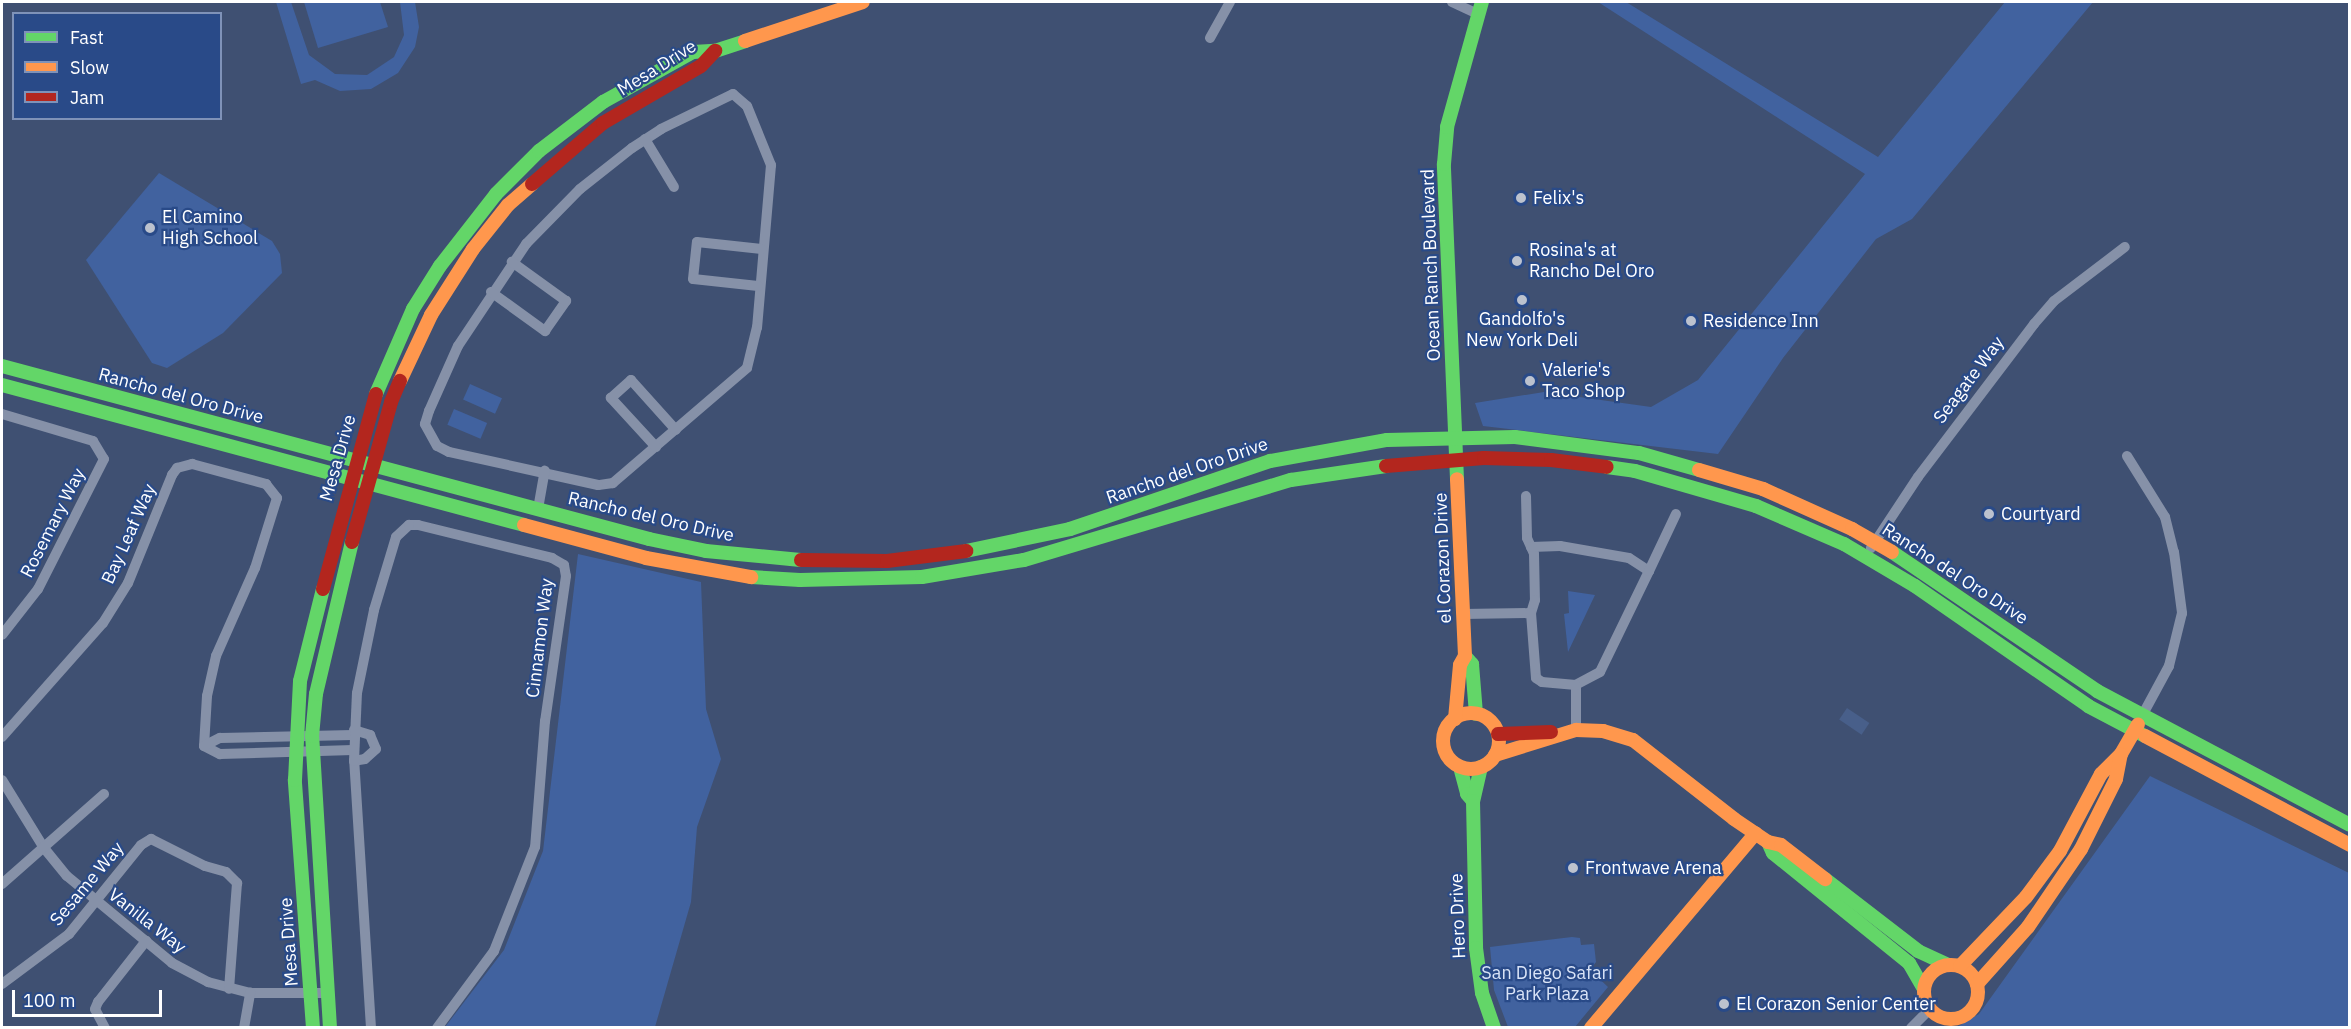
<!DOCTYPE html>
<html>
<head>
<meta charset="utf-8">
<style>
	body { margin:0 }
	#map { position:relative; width:2351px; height:1029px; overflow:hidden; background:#3f5072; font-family:"IBM Plex Sans",sans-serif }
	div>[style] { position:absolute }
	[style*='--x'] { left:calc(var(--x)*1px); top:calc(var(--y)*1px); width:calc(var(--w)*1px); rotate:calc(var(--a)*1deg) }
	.green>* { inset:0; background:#41629f; transform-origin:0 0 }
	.water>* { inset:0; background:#485f8a; transform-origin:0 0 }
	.street>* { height:10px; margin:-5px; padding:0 5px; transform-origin:5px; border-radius:5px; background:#8691a8 }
	.fast>* { height:14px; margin:-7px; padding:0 7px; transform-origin:7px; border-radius:7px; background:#63d668 }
	.slow>* { height:14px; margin:-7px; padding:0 7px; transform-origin:7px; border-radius:7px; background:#ff974d }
	.slow>.ring { margin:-7px; padding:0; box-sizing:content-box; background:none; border:14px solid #ff974d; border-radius:50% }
	.jam>* { height:14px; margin:-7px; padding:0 7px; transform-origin:7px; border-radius:7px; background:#b3261e }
	.dots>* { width:16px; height:16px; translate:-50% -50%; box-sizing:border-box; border:3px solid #294a88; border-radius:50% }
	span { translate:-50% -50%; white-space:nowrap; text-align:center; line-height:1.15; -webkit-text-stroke:4.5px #294a88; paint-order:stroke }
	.street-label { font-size:18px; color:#fff }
	.poi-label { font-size:18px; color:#fff }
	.left { translate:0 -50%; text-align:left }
	.park-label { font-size:18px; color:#dae4f7 }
	.frame { position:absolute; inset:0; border:3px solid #fff; pointer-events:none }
	.legend { position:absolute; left:12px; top:12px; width:210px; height:108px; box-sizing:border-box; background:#294a88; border:2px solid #7f92b8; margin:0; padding:8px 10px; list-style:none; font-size:18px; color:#fff }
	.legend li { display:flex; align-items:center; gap:12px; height:30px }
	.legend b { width:30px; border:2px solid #7f92b8 }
	.scale { position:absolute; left:12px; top:990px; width:150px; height:27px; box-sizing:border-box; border:3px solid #fff; border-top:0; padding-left:8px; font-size:18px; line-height:21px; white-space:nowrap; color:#fff; -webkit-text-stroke:4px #294a88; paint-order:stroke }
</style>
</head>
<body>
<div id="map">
	<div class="green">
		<i style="clip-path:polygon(276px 2px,291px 2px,309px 55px,335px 74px,367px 75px,394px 57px,404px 35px,400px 2px,415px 2px,419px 27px,415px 47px,398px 73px,371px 89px,340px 91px,315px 80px,301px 84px)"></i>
		<i style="clip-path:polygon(304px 2px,380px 2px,388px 27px,318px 48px)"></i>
		<i style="clip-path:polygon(1598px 2px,1626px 2px,1878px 157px,2005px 2px,2093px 2px,1912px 219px,1876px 239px,1783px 358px,1718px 454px,1483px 426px,1475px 403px,1544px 392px,1651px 407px,1698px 380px,1865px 174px)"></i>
		<i style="clip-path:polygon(159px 173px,272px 241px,280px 254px,282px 273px,223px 333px,167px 368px,152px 363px,86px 260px)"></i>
		<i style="left:470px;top:384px;width:35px;height:17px;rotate:24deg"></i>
		<i style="left:454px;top:409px;width:36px;height:17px;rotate:23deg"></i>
		<i style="clip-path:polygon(578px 554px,701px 582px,706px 709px,721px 759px,697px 827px,691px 902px,655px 1027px,445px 1027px,504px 950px,543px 851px)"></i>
		<i style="clip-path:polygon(1568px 591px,1595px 595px,1568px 652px,1564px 614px,1569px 613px)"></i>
		<i style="clip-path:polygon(2150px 776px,2349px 873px,2349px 1027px,1957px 1027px,1979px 1014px)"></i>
		<i style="clip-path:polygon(1572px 937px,1580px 938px,1581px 945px,1594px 944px,1596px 962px,1590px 970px,1608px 987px,1575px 1027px,1508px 1027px,1494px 990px,1490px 947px)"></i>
	</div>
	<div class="water">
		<i style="left:1847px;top:708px;width:27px;height:14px;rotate:34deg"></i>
	</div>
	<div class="street">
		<i style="--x:1452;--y:2;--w:29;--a:25"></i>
		<i style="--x:1210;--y:38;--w:41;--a:-60.9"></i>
		<i style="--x:733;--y:94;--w:18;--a:41"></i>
		<i style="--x:747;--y:106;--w:64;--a:67.9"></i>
		<i style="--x:771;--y:165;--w:163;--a:94.9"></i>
		<i style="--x:757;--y:327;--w:42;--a:103.7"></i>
		<i style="--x:747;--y:368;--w:177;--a:139.4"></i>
		<i style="--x:613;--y:483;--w:15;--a:172"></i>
		<i style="--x:598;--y:485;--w:153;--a:-167.5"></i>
		<i style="--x:449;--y:452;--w:13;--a:-153"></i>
		<i style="--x:437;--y:446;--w:25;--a:-119"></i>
		<i style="--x:425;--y:424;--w:14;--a:-73"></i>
		<i style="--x:429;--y:411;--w:71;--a:-66"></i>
		<i style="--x:458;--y:346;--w:123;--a:-56.3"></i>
		<i style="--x:526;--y:244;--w:77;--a:-45.5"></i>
		<i style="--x:580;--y:189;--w:66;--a:-38.3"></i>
		<i style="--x:632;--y:148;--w:35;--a:-33"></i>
		<i style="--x:661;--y:129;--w:80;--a:-25.9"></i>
		<i style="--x:645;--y:139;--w:56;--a:58.9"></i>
		<i style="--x:758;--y:286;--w:65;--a:-173.9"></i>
		<i style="--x:693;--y:279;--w:37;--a:-84"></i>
		<i style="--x:697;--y:242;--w:65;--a:6.1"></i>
		<i style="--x:491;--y:292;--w:67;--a:35.8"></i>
		<i style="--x:545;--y:331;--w:37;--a:-55"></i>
		<i style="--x:566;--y:301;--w:67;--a:-144.2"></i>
		<i style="--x:2;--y:414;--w:95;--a:16.5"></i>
		<i style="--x:93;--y:441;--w:21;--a:59"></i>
		<i style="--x:104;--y:459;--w:146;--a:116.9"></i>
		<i style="--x:38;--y:589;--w:58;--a:128"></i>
		<i style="--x:656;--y:447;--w:67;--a:-132.6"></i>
		<i style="--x:611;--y:398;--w:27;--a:-42"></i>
		<i style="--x:631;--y:380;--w:67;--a:48"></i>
		<i style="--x:2127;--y:456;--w:72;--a:58.1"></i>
		<i style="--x:2165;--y:517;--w:36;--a:76"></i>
		<i style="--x:2174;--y:552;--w:62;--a:82.5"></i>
		<i style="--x:2182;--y:613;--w:55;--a:103.8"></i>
		<i style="--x:2169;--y:666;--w:57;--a:118.4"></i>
		<i style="--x:1526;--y:496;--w:42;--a:88.6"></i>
		<i style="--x:1527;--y:538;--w:17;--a:66"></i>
		<i style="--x:1534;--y:554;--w:46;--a:88.8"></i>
		<i style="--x:1535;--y:600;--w:14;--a:107"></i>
		<i style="--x:538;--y:509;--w:39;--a:-80"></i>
		<i style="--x:1531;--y:547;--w:29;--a:-2"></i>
		<i style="--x:1560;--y:546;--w:70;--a:9.9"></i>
		<i style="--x:1629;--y:558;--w:24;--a:33"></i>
		<i style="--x:1649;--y:571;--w:112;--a:115.9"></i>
		<i style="--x:1600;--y:672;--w:27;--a:152"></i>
		<i style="--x:1576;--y:685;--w:45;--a:90"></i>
		<i style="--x:1871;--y:548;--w:85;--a:-56.5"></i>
		<i style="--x:1918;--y:477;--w:192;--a:-52.8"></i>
		<i style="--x:2034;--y:324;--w:30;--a:-49"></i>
		<i style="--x:2054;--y:301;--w:89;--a:-37.3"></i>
		<i style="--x:1649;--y:571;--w:63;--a:-64.7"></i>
		<i style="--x:1463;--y:614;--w:68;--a:-0.8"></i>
		<i style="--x:1531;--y:613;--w:65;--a:85.6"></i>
		<i style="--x:1536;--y:678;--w:7;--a:34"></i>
		<i style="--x:1542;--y:682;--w:34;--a:5"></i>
		<i style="--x:354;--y:730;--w:17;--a:17"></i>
		<i style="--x:370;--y:735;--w:15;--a:67"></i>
		<i style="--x:376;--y:749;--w:15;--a:138"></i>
		<i style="--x:365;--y:759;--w:11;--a:170"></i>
		<i style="--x:2;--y:737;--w:152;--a:-48.5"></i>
		<i style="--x:103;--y:623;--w:47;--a:-58"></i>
		<i style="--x:128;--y:583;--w:117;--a:-67.8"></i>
		<i style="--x:172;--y:475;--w:9;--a:-54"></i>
		<i style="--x:177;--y:468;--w:16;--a:-15"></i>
		<i style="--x:192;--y:464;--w:77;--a:15.1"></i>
		<i style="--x:266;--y:484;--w:18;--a:52"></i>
		<i style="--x:277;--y:498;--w:73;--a:107.4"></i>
		<i style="--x:255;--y:568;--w:96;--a:113.9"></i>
		<i style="--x:216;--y:656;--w:41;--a:102.7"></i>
		<i style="--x:207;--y:696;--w:50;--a:93.4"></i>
		<i style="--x:204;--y:746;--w:18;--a:27"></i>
		<i style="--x:220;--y:754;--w:133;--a:-1.7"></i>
		<i style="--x:204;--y:746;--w:18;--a:-27"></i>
		<i style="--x:220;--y:738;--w:133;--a:-1.3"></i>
		<i style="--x:2;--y:780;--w:80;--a:58.3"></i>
		<i style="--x:44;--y:848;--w:36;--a:51"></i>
		<i style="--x:67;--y:876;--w:136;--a:39.6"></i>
		<i style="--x:172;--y:963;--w:41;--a:27.8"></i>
		<i style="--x:208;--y:982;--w:43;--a:14.7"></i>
		<i style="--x:250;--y:993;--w:78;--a:0"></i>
		<i style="--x:2;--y:884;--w:136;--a:-41.4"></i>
		<i style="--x:2;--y:984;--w:84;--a:-36.7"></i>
		<i style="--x:69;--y:934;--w:114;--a:-51"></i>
		<i style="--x:141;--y:845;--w:12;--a:-31"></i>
		<i style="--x:151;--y:839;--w:60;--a:26.6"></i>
		<i style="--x:205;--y:866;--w:22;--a:16"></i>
		<i style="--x:226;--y:872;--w:16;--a:45"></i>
		<i style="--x:237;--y:883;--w:106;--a:94.3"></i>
		<i style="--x:105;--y:1028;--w:21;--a:-118"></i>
		<i style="--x:95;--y:1009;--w:8;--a:-67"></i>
		<i style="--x:98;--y:1002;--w:78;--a:-51.8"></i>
		<i style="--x:244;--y:1028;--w:36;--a:-80"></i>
		<i style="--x:371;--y:1028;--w:268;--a:-93.6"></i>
		<i style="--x:354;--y:761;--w:68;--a:-87.5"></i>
		<i style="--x:357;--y:693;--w:85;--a:-78.4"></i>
		<i style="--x:374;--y:610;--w:76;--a:-73.2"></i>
		<i style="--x:396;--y:537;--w:18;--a:-43"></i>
		<i style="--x:409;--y:525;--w:9;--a:0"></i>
		<i style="--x:418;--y:525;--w:138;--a:13.8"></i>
		<i style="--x:552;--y:558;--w:14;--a:30"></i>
		<i style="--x:564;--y:565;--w:11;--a:80"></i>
		<i style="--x:566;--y:576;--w:147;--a:98.2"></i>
		<i style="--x:545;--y:721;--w:126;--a:94.5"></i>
		<i style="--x:535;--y:847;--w:112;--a:111.5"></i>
		<i style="--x:494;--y:951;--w:96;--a:126.5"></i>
		<i style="--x:1911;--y:1028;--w:27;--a:-45"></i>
	</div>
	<div class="fast">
		<i style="--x:2;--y:366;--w:670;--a:14.97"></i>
		<i style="--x:649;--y:539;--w:58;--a:11.9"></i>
		<i style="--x:706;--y:551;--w:95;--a:5.4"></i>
		<i style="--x:2;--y:385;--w:540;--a:15.01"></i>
		<i style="--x:376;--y:394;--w:93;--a:-66.5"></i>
		<i style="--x:413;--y:309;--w:51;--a:-57.9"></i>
		<i style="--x:440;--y:266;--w:91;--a:-52.1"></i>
		<i style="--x:496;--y:194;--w:61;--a:-45"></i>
		<i style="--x:539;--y:151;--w:81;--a:-37.4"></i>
		<i style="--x:603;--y:102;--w:103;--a:-29.1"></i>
		<i style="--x:693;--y:52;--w:22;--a:-3"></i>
		<i style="--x:715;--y:51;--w:32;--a:-18"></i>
		<i style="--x:1607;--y:467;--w:28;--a:8"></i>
		<i style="--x:1635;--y:471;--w:126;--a:16.1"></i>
		<i style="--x:1756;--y:506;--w:96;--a:23.4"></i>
		<i style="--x:1844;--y:544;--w:82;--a:30.6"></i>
		<i style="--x:1915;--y:586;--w:211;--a:34.7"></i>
		<i style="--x:2088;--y:706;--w:64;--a:27.8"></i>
		<i style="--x:1457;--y:479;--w:315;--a:-92.4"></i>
		<i style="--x:1444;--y:164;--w:37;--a:-85"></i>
		<i style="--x:1447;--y:127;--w:130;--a:-74.4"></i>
		<i style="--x:966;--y:551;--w:106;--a:-11.9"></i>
		<i style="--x:1070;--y:529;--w:211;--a:-18.8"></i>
		<i style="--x:1270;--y:461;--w:119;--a:-10.2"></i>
		<i style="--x:1387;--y:440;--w:128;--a:-1.3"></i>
		<i style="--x:1515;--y:437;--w:125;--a:7.4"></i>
		<i style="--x:1639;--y:453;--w:62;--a:15.8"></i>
		<i style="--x:1892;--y:552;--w:248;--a:34.1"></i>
		<i style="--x:2097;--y:691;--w:286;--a:27.9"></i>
		<i style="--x:751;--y:577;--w:49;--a:3.5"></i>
		<i style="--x:800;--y:580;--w:122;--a:-1.4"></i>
		<i style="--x:922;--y:577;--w:103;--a:-9.5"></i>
		<i style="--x:1024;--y:560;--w:279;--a:-16.7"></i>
		<i style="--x:1291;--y:480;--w:96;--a:-8.4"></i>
		<i style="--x:1465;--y:656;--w:11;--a:49"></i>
		<i style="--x:1472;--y:664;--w:50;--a:85.4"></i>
		<i style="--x:1460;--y:767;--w:28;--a:75"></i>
		<i style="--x:1467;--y:794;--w:9;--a:49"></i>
		<i style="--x:1481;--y:767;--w:35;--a:103"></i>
		<i style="--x:1473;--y:801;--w:147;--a:88.8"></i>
		<i style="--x:1476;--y:948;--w:45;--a:82.4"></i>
		<i style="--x:1482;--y:993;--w:37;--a:71"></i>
		<i style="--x:1768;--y:842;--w:12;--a:66"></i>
		<i style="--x:1773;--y:853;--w:175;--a:39"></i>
		<i style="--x:1909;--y:963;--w:30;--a:60"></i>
		<i style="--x:1825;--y:879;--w:118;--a:37.7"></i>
		<i style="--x:1918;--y:951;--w:33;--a:25"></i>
		<i style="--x:313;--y:1028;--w:249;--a:-94.2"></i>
		<i style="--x:295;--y:780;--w:99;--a:-87.1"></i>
		<i style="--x:300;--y:681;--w:95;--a:-76"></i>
		<i style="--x:330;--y:1028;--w:293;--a:-93.5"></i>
		<i style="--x:312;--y:736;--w:42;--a:-84.6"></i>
		<i style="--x:316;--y:694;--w:156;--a:-76.7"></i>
	</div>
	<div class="slow">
		<i style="--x:745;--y:41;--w:124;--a:-18.3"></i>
		<i style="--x:400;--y:381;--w:73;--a:-64.8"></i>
		<i style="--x:431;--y:315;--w:78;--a:-57.5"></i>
		<i style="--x:473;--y:249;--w:56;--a:-51.5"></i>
		<i style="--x:508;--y:205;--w:32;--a:-41"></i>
		<i style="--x:1699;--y:470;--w:67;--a:16.5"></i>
		<i style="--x:1763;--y:489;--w:98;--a:24.2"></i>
		<i style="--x:1852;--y:529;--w:46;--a:29.9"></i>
		<i style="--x:524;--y:525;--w:126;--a:15.1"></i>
		<i style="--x:646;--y:558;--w:107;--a:10.3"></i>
		<i class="ring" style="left:1443px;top:713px;width:42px;height:42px"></i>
		<i style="--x:1455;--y:719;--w:54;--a:-84.7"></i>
		<i style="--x:1460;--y:665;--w:10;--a:-61"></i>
		<i style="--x:1465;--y:656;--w:177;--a:-92.6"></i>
		<i style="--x:2145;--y:736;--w:232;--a:28"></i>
		<i style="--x:1495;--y:755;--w:85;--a:-17.2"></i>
		<i style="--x:1576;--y:730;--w:27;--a:2"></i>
		<i style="--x:1603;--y:731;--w:31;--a:17"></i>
		<i style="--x:1633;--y:740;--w:128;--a:38"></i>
		<i style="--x:1734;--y:819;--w:41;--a:34.1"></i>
		<i style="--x:1768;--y:842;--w:13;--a:13"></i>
		<i style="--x:1781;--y:845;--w:56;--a:37.7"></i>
		<i class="ring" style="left:1924px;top:965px;width:40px;height:40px"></i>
		<i style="--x:1960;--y:966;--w:95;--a:-46.3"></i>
		<i style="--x:2026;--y:897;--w:57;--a:-53.5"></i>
		<i style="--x:2060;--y:851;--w:87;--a:-62"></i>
		<i style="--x:2101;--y:774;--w:28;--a:-45"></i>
		<i style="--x:2121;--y:754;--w:34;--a:-60"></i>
		<i style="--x:1977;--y:984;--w:76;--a:-48.2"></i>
		<i style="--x:2028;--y:927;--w:94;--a:-55.8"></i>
		<i style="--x:2081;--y:849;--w:78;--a:-63.4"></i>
		<i style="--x:2116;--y:779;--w:25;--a:-79"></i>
		<i style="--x:1591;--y:1028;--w:255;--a:-49.8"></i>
	</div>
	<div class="jam">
		<i style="--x:532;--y:184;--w:94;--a:-40.7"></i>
		<i style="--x:603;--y:123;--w:113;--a:-30.2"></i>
		<i style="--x:701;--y:66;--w:21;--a:-47"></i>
		<i style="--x:1386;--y:466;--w:98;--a:-4.7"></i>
		<i style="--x:1484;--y:458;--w:67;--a:1.7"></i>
		<i style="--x:1551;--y:460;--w:56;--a:7.1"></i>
		<i style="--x:352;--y:542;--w:145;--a:-74.4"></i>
		<i style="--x:391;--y:402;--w:23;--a:-67"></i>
		<i style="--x:801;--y:560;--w:86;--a:0.7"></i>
		<i style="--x:887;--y:561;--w:80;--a:-7.2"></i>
		<i style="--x:323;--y:589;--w:202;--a:-74.8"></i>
		<i style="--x:1498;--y:734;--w:53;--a:-2.2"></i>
	</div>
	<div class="dots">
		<i style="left:1521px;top:198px;background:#bcc2ce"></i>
		<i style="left:150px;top:228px;background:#bcc2ce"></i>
		<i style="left:1517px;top:261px;background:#bcc2ce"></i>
		<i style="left:1522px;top:300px;background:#bcc2ce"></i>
		<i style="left:1691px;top:321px;background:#bcc2ce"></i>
		<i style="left:1530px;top:381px;background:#bcc2ce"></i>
		<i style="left:1989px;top:514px;background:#bcc2ce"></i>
		<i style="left:1573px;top:868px;background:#bcc2ce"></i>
		<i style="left:1724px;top:1004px;background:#bcc2ce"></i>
	</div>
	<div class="street-label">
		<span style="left:657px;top:68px;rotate:-32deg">Mesa Drive</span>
		<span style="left:1431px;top:265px;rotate:-92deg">Ocean Ranch Boulevard</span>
		<span style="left:1969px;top:380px;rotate:-53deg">Seagate Way</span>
		<span style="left:181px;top:396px;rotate:15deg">Rancho del Oro Drive</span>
		<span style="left:338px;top:458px;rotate:-74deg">Mesa Drive</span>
		<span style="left:1187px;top:471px;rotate:-19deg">Rancho del Oro Drive</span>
		<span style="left:651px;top:517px;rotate:13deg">Rancho del Oro Drive</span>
		<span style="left:53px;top:523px;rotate:-63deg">Rosemary Way</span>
		<span style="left:129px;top:534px;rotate:-66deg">Bay Leaf Way</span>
		<span style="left:1443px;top:558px;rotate:-92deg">el Corazon Drive</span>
		<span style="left:1955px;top:574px;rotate:33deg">Rancho del Oro Drive</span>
		<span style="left:540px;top:638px;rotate:-83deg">Cinnamon Way</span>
		<span style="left:87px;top:884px;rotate:-50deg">Sesame Way</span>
		<span style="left:1458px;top:916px;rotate:-92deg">Hero Drive</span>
		<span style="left:147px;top:921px;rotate:38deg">Vanilla Way</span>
		<span style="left:289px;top:942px;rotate:-94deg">Mesa Drive</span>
	</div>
	<div class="poi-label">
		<span class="left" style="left:1533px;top:198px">Felix's</span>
		<span class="left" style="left:162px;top:228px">El Camino<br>High School</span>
		<span class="left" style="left:1529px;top:261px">Rosina's at<br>Rancho Del Oro</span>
		<span style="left:1522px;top:330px">Gandolfo's<br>New York Deli</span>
		<span class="left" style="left:1703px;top:321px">Residence Inn</span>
		<span class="left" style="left:1542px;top:381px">Valerie's<br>Taco Shop</span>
		<span class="left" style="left:2001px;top:514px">Courtyard</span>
		<span class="left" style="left:1585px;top:868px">Frontwave Arena</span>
		<span class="left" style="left:1736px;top:1004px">El Corazon Senior Center</span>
	</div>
	<div class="park-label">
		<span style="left:1547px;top:984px">San Diego Safari<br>Park Plaza</span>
	</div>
	<div class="frame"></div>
	<ul class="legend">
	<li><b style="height:8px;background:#63d668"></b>Fast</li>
	<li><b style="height:8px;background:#ff974d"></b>Slow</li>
	<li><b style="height:8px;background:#b3261e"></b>Jam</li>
	</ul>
	<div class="scale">100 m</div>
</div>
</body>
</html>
